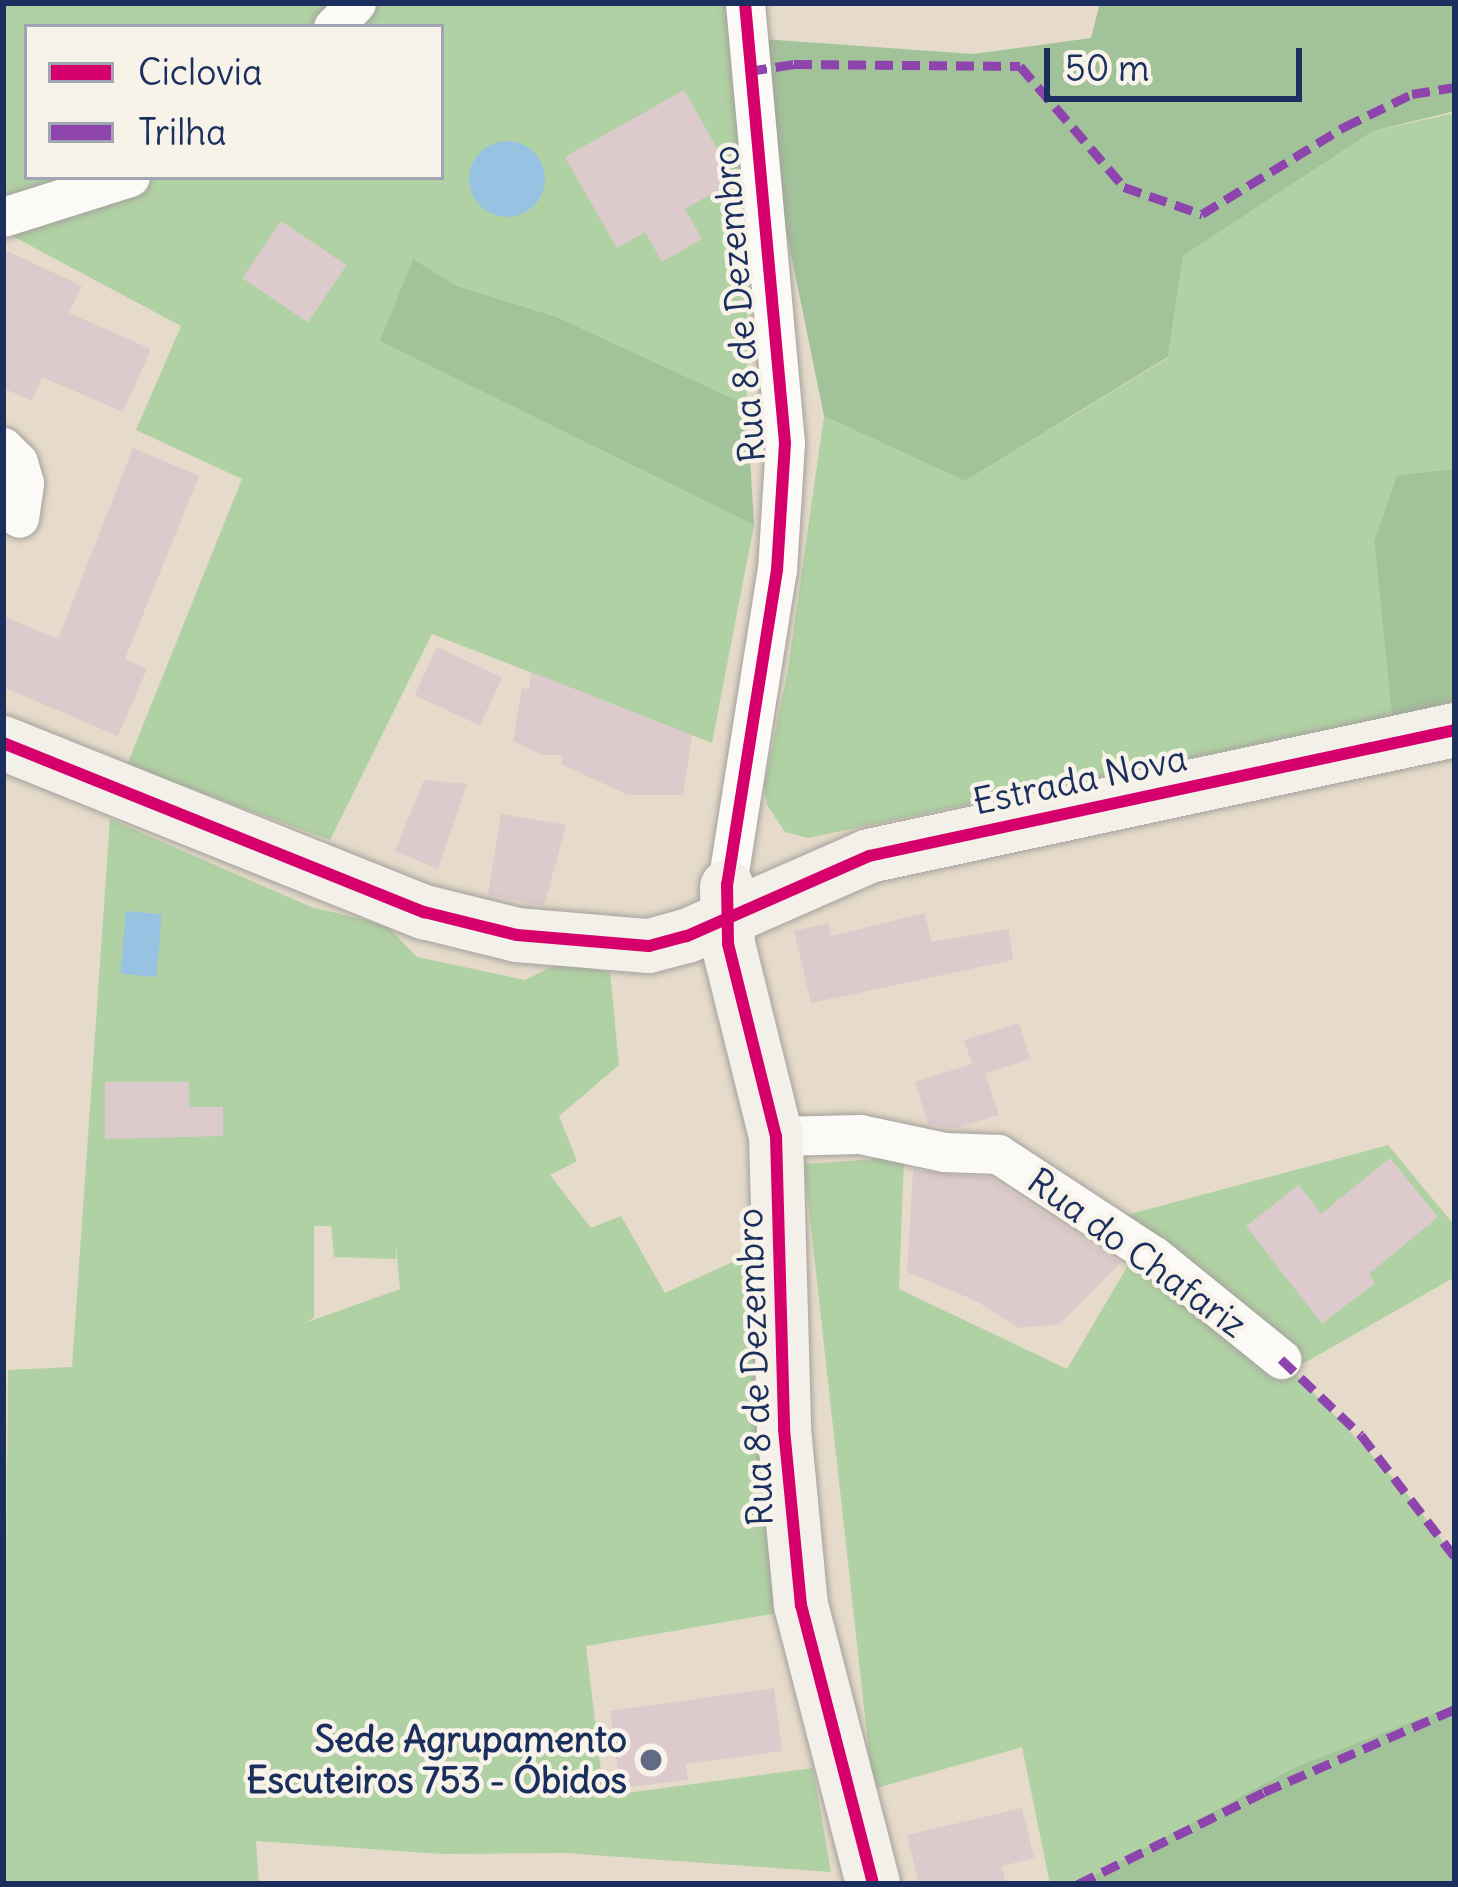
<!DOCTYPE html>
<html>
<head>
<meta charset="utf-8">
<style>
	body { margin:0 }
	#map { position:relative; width:1458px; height:1887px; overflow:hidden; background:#e6dbca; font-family:Delius,sans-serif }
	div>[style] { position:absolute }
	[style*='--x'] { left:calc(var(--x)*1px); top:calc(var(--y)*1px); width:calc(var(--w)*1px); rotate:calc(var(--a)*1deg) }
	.green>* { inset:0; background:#b0d1a3 }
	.forest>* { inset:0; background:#a2c299 }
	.water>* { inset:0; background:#98c2e2; transform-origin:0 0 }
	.round { border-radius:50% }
	.building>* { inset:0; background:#dccacd; transform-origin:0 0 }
	.roads { filter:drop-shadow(0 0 3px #a4a19d) drop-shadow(0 0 3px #a4a19d) }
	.street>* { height:39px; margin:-19.5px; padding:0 19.5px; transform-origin:19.5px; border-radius:19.5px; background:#fbfaf7 }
	.secondary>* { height:54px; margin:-27px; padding:0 27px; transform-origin:27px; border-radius:27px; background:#f3efe9 }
	.quiet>* { height:9px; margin-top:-4.5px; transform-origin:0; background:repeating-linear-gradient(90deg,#8e44ad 0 18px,transparent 0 27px) }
	.cycleway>* { height:12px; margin:-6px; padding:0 6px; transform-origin:6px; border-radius:6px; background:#d6006c }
	.dots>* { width:33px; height:33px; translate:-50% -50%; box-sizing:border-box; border:6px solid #f7f3e8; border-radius:50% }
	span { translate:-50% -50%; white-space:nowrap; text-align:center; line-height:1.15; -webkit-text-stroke:9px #f7f3e8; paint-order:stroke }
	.street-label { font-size:36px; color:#1b2f5e }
	.poi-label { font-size:36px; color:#1b2f5e; font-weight:700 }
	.right { translate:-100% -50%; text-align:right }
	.frame { position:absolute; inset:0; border:6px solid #1b2f5e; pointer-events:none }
	.legend { position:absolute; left:24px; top:24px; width:420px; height:156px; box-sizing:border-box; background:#f7f3e8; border:3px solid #9fa5b1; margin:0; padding:15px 21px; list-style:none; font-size:36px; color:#1b2f5e }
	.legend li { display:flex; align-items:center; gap:24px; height:60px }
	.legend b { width:60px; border:3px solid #9fa5b1 }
	.scale { position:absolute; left:1044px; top:48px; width:258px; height:54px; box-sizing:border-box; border:6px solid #1b2f5e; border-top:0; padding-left:15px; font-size:36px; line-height:42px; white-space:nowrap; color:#1b2f5e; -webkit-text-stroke:9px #f7f3e8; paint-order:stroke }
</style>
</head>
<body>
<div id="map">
	<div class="green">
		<i style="clip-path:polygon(evenodd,3px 3px,745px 3px,749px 71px,747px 405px,557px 317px,457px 286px,414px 260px,381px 341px,754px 525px,712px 743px,432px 634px,330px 840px,127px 765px,242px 479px,136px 430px,181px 326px,16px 238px,3px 226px,3px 3px,27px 27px,441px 27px,441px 177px,27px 177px,27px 27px)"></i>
		<i style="clip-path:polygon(1455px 113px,1455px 469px,1397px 475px,1374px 541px,1392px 716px,808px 838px,785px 832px,767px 805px,764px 787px,788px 669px,824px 416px,965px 481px,1168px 358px,1183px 256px,1373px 131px)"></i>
		<i style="clip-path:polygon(evenodd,110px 819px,311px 907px,386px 925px,417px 957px,525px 980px,559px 963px,610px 972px,619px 1065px,559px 1116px,577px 1161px,550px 1175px,591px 1228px,621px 1216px,665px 1293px,756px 1251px,777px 1613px,586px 1646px,604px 1796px,813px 1768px,831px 1872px,565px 1853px,442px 1854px,256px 1841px,259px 1884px,3px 1884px,8px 1370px,72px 1367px,110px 819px,314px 1226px,331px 1226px,334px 1257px,396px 1259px,396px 1245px,400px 1289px,302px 1324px,314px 1318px,314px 1226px)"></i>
		<i style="clip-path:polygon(1388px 1145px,1455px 1226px,1455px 1277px,1292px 1370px,1401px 1486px,1455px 1557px,1455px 1709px,1083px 1884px,1050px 1884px,1022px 1747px,873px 1789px,804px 1164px,904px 1157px,899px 1289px,1067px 1369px,1137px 1250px,1101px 1222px)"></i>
	</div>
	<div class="forest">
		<i style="clip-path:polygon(1100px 3px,1455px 3px,1455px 111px,1373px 131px,1183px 256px,1168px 357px,965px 481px,824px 416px,747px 38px,973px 54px,1091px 38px)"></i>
		<i style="clip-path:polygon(413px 259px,457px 286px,557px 317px,747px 405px,754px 525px,380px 341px)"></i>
		<i style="clip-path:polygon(1455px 469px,1455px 701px,1392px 716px,1374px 541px,1397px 475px)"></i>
		<i style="clip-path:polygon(1455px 1705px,1455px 1884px,1078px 1884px,1296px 1767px)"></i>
	</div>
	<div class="water">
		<i class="round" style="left:469px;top:141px;width:76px;height:76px"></i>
		<i style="left:126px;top:911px;width:36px;height:63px;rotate:5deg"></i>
	</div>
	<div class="building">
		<i style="clip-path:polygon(684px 90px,735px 180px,685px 209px,702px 239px,662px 262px,645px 232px,617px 248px,565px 157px)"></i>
		<i style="left:281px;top:221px;width:79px;height:69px;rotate:34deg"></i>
		<i style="clip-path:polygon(3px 249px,82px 286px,69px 313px,151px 349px,123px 412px,42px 377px,32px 401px,3px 388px)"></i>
		<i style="clip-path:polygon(133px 448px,199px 476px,125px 659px,147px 669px,118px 736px,3px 687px,3px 616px,58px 639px)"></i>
		<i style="left:437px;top:647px;width:72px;height:53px;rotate:25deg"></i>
		<i style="clip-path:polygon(531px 672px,692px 735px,683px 795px,628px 795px,561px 764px,562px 755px,542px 755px,513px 741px,522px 687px,529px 690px)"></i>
		<i style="clip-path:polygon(424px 780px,467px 784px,438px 869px,395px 851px)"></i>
		<i style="clip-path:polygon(501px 814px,566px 825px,544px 906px,488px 895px)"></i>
		<i style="clip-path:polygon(925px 913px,931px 942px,1009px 929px,1013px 960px,811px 1003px,794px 931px,828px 923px,831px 936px)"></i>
		<i style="clip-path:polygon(1019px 1023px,1030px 1059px,985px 1073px,999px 1115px,955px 1128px,928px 1124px,915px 1082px,972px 1064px,964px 1040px)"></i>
		<i style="clip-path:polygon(105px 1082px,189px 1082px,189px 1107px,223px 1107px,223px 1136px,105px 1139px)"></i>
		<i style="clip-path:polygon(1390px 1158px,1438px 1217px,1369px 1274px,1375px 1283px,1322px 1324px,1246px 1226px,1299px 1185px,1321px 1214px)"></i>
		<i style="clip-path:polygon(913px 1170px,990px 1178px,1120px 1263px,1060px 1324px,1019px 1328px,976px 1301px,907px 1272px)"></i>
		<i style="clip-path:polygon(774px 1688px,782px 1751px,686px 1764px,688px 1780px,620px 1788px,610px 1711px)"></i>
		<i style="clip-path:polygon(1022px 1808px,1034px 1858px,1002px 1866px,1006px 1884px,919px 1884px,907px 1835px)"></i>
	</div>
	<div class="roads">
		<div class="street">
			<i style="--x:333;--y:27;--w:33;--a:-46"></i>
			<i style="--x:3;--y:217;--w:133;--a:-17.5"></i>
			<i style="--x:3;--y:447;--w:21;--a:45"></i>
			<i style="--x:18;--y:462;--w:22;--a:74"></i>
			<i style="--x:24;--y:483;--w:35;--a:98"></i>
			<i style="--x:727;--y:884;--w:318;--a:-81"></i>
			<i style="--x:777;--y:570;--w:127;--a:-86.4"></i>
			<i style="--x:785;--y:443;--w:442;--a:-95.2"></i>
			<i style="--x:776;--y:1136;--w:84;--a:-1.4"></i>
			<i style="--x:860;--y:1134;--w:87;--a:12"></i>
			<i style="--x:945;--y:1152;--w:53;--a:2.2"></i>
			<i style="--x:998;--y:1154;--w:186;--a:33.2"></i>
			<i style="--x:1154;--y:1256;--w:164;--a:39"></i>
		</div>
		<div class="secondary">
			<i style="--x:3;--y:743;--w:454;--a:21.9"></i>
			<i style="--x:424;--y:912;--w:96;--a:13.9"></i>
			<i style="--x:517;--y:935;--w:132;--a:4.8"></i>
			<i style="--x:649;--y:946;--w:39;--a:-15"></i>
			<i style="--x:687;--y:936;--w:199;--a:-23.7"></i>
			<i style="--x:869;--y:856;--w:599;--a:-12.13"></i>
			<i style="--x:727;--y:887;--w:57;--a:89"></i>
			<i style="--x:728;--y:944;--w:198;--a:76"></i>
			<i style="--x:776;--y:1136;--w:293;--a:88.4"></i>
			<i style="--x:784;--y:1429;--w:177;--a:84.5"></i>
			<i style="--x:801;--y:1605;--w:288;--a:75.5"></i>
		</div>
	</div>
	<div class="quiet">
		<i style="--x:749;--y:71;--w:46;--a:-8.8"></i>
		<i style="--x:794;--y:64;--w:226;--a:0.5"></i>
		<i style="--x:1020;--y:66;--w:160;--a:49.3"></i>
		<i style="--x:1124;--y:187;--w:83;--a:19.1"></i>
		<i style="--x:1202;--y:214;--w:167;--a:-31.5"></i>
		<i style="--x:1344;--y:127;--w:76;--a:-25.9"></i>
		<i style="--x:1412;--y:94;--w:44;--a:-9.2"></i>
		<i style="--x:1281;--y:1359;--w:110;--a:43.5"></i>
		<i style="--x:1361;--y:1435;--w:154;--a:52.4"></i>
		<i style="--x:1078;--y:1884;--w:208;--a:-26.3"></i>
		<i style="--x:1264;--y:1792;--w:208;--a:-23.5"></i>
	</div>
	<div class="cycleway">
		<i style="--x:745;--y:3;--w:442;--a:84.8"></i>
		<i style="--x:785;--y:443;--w:127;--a:93.6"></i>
		<i style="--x:777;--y:570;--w:318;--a:99"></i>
		<i style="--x:727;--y:884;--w:60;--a:89"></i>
		<i style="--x:728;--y:944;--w:198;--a:76"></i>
		<i style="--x:776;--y:1136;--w:293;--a:88.4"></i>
		<i style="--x:784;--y:1429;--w:177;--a:84.5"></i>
		<i style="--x:801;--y:1605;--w:288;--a:75.5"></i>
		<i style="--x:3;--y:743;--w:454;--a:21.9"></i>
		<i style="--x:424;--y:912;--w:96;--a:13.9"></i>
		<i style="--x:517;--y:935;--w:132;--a:4.8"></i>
		<i style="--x:649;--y:946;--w:39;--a:-15"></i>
		<i style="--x:687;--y:936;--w:199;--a:-23.7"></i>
		<i style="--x:869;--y:856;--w:599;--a:-12.13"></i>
	</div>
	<div class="dots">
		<i style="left:651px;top:1760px;background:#626b84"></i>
	</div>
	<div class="street-label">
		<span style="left:739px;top:304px;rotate:-95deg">Rua 8 de Dezembro</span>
		<span style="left:1080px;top:780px;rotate:-12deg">Estrada Nova</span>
		<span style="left:1137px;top:1253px;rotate:36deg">Rua do Chafariz</span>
		<span style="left:755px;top:1367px;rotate:-92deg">Rua 8 de Dezembro</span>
	</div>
	<div class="poi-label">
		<span class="right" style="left:627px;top:1760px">Sede Agrupamento<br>Escuteiros 753 - Óbidos</span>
	</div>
	<div class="frame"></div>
	<ul class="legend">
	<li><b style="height:15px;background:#d6006c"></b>Ciclovia</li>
	<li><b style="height:15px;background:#8e44ad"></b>Trilha</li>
	</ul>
	<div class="scale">50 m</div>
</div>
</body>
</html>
